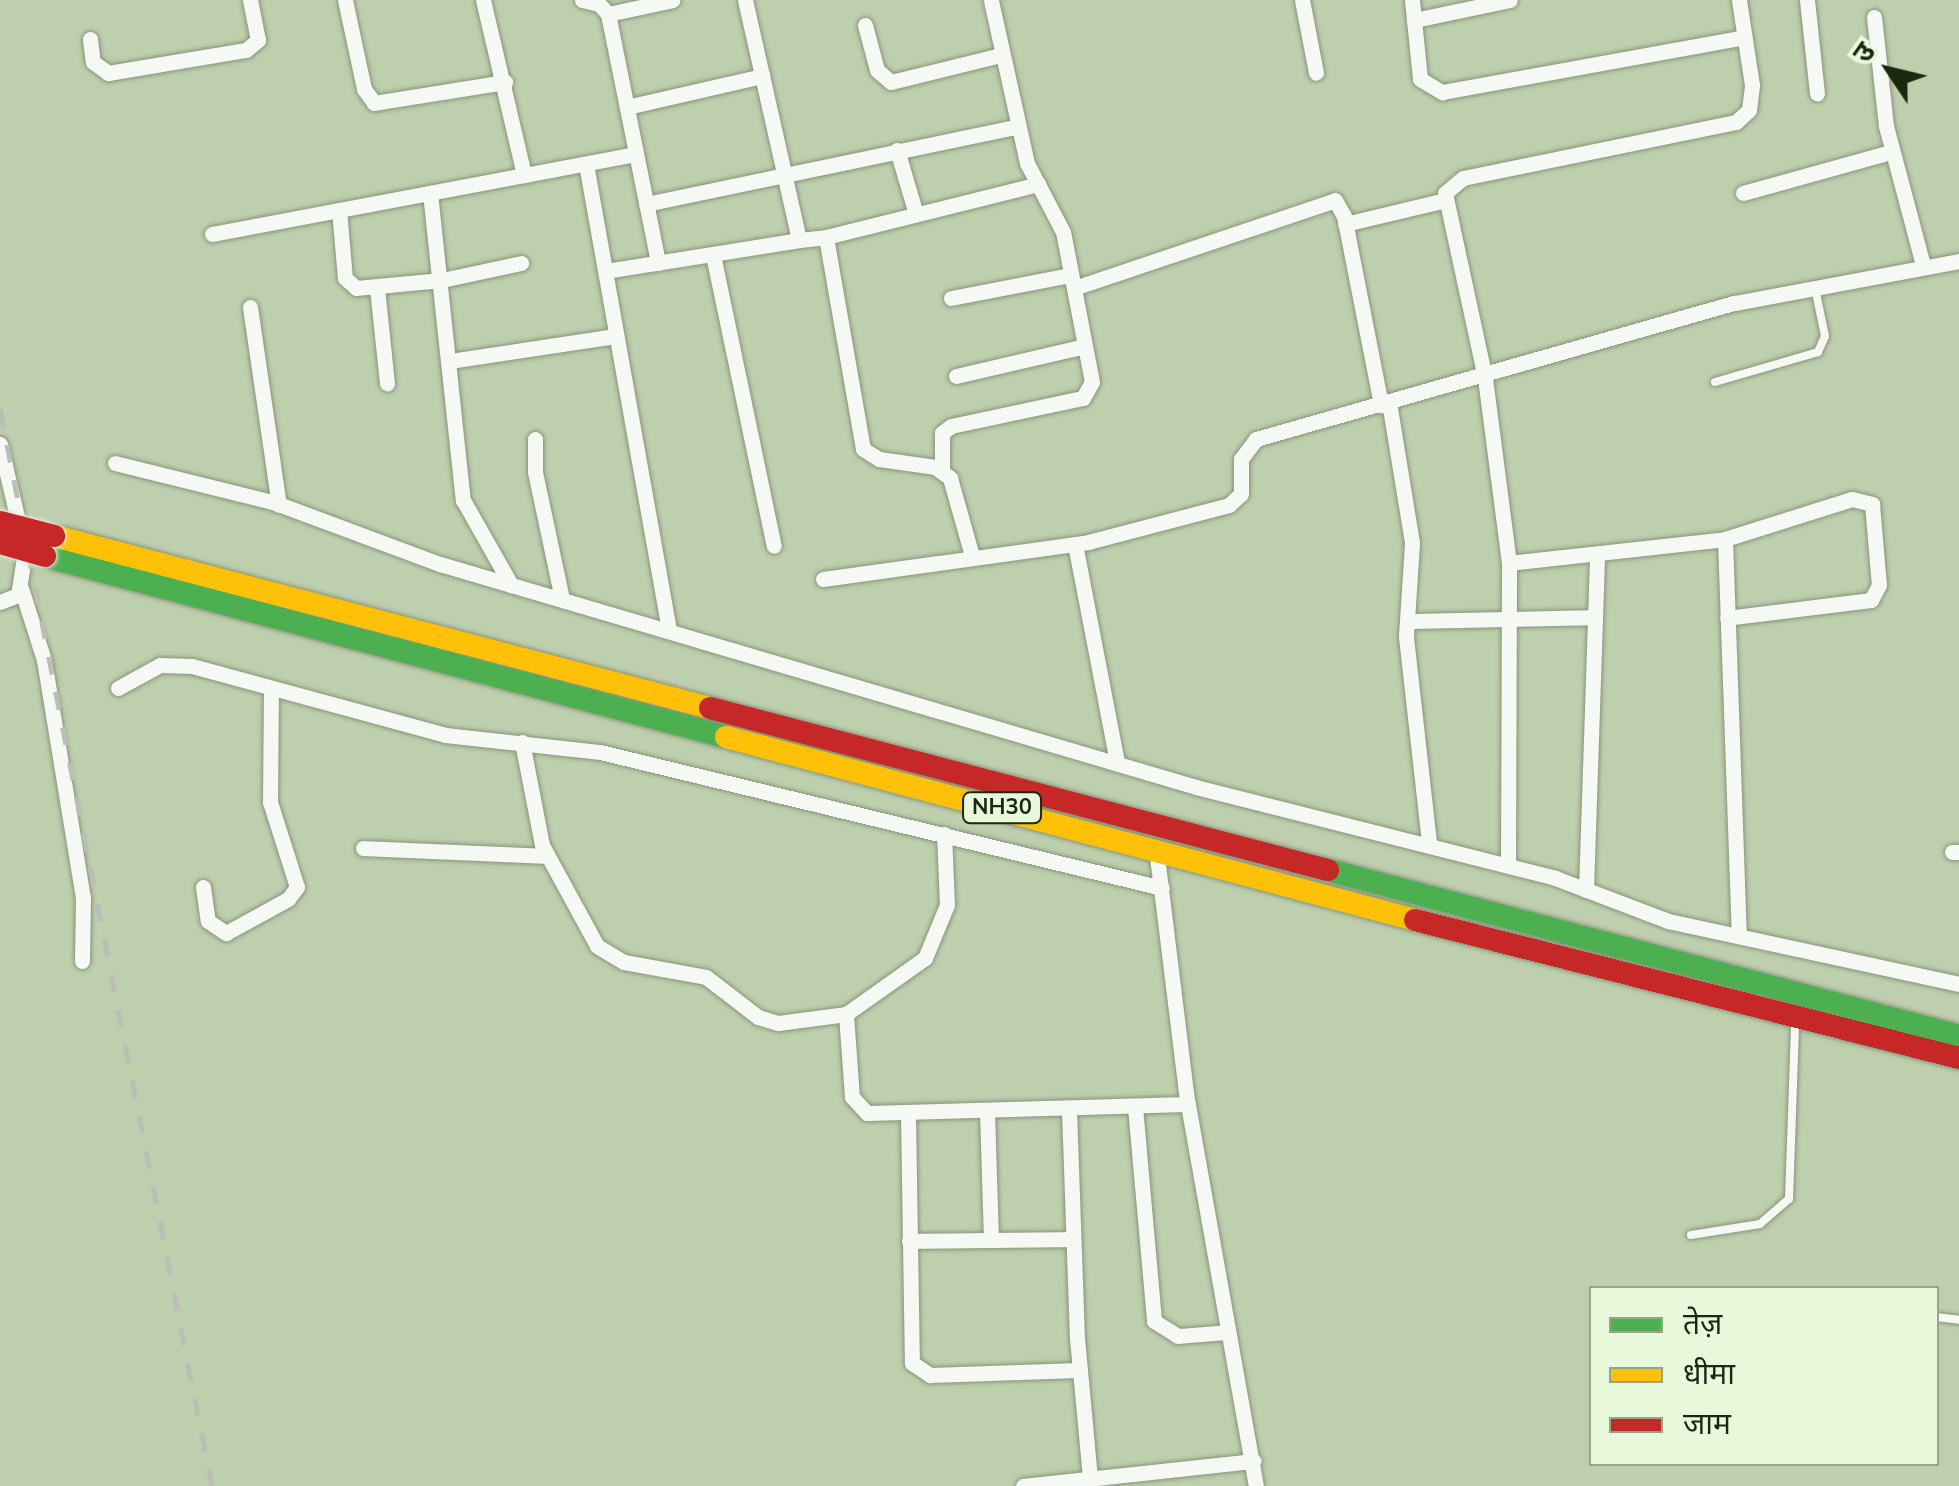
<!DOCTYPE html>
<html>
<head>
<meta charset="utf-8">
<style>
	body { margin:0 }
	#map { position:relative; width:1959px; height:1486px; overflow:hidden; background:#becfae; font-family:"Nunito Sans","Noto Sans Devanagari",sans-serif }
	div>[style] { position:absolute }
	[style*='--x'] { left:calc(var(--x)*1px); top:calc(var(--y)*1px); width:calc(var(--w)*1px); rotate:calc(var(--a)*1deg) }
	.roads { filter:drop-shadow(0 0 2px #88957b) drop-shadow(0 0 2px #88957b) }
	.lane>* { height:8px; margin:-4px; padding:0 4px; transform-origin:4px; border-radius:4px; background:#f5f8f3 }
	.street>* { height:15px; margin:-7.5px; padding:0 7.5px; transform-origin:7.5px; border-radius:7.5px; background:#f5f8f3 }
	.fast>* { height:22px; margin:-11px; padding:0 11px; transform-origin:11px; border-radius:11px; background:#4caf50 }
	.slow>* { height:22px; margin:-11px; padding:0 11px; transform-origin:11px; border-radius:11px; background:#ffc107 }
	.jam>* { height:22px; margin:-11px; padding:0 11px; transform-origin:11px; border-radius:11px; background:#c62828 }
	.rail>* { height:5px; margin-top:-2.5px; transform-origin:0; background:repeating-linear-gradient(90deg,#babeb6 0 18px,transparent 0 36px) }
	.bridges { filter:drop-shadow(0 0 2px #e2e9db) drop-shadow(0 0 2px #e2e9db) }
	.jam-bridge>* { height:22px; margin:-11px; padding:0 11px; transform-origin:11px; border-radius:11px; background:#c62828 }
	span { translate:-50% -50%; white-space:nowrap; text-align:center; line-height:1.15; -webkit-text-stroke:9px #e8f8da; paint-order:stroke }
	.shield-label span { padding:2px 8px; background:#e8f8da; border:2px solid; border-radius:8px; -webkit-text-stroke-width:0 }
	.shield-label { font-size:22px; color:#1c2710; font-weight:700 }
	.legend { position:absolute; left:1589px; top:1286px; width:350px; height:180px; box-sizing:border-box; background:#e8f8da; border:2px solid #96a489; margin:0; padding:12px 18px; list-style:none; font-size:30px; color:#1c2710 }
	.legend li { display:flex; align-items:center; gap:20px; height:50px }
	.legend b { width:50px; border:2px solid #96a489 }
	.north { position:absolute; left:1839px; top:20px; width:100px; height:100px; -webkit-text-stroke:8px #e8f8da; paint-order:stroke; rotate:305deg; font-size:28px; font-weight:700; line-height:40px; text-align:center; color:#1c2710 }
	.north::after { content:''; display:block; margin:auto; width:35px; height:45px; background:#1c2710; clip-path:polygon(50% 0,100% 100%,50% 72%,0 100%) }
</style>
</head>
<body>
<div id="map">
	<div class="roads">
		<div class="lane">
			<i style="--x:1715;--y:382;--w:107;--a:-16.2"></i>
			<i style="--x:1818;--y:352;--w:17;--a:-66"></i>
			<i style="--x:1825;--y:336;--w:49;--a:-101.8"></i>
			<i style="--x:1691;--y:1235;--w:70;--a:-9.1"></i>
			<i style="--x:1760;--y:1224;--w:38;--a:-41"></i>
			<i style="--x:1789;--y:1199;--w:175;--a:-88"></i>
			<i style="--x:1936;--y:1317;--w:23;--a:7"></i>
		</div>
		<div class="street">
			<i style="--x:345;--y:0;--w:91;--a:77.9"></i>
			<i style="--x:364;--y:89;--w:17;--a:54"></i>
			<i style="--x:374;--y:103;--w:133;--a:-9.1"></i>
			<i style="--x:483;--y:0;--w:180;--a:76.8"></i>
			<i style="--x:582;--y:0;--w:17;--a:13"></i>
			<i style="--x:599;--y:4;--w:13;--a:48"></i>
			<i style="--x:608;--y:14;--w:254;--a:78.6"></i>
			<i style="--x:745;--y:0;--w:246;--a:77.3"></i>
			<i style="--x:799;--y:240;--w:27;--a:-6"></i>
			<i style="--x:826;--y:237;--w:215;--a:80.1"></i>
			<i style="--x:863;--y:449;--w:19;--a:32"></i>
			<i style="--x:879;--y:459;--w:57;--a:8.1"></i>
			<i style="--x:935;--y:467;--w:19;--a:36"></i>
			<i style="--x:950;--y:478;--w:81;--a:74.2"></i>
			<i style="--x:1302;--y:0;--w:74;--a:79.1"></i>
			<i style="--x:1412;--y:0;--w:79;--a:84.2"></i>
			<i style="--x:1420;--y:79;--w:26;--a:31"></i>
			<i style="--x:1442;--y:92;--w:307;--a:-10.3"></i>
			<i style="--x:1807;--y:0;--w:94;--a:83.9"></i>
			<i style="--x:608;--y:14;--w:66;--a:-12.2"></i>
			<i style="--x:1874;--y:17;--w:110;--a:83.7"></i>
			<i style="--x:1886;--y:126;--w:144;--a:75.1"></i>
			<i style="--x:1414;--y:20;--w:98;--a:-11.8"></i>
			<i style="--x:865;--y:25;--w:47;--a:75.1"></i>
			<i style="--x:877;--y:70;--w:18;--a:41"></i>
			<i style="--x:891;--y:82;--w:113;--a:-13.8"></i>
			<i style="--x:90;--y:39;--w:23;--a:83"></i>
			<i style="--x:93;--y:62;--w:19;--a:36"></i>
			<i style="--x:108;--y:73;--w:140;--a:-9.5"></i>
			<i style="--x:246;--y:50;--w:16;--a:-40"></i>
			<i style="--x:258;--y:40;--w:41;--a:-101.3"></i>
			<i style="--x:627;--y:107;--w:139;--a:-12.9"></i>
			<i style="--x:897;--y:150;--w:67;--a:73.5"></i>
			<i style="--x:586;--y:164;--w:474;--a:79.9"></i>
			<i style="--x:430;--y:193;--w:309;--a:83.9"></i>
			<i style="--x:463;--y:500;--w:98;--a:60.5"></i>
			<i style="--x:1743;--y:193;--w:154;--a:-15.5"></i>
			<i style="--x:646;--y:204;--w:380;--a:-11.8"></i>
			<i style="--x:339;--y:210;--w:68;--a:85"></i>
			<i style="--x:345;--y:278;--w:15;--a:42"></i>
			<i style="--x:356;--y:288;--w:86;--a:-5.3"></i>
			<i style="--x:442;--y:280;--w:81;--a:-12.1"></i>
			<i style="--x:1345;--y:224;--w:104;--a:-13.4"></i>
			<i style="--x:212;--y:234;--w:431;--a:-10.7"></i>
			<i style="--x:826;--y:237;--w:219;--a:-14"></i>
			<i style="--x:713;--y:255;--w:297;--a:78.2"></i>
			<i style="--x:606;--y:271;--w:195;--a:-9.1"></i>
			<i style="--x:377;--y:288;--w:96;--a:84"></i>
			<i style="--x:1074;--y:288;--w:275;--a:-18.6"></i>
			<i style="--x:1335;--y:200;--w:18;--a:61"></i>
			<i style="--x:1344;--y:216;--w:193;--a:78.9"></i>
			<i style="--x:951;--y:298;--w:122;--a:-10.9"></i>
			<i style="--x:250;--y:307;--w:200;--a:81.7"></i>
			<i style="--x:450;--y:361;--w:168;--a:-8.6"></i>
			<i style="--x:956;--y:376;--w:132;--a:-13.1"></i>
			<i style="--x:1389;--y:402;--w:143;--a:80.7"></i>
			<i style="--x:1412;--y:543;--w:94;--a:93.7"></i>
			<i style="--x:1406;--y:637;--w:206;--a:83.6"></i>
			<i style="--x:535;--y:439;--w:33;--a:90"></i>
			<i style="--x:535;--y:472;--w:130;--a:78"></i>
			<i style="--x:0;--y:444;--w:110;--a:76.8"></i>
			<i style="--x:25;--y:551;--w:45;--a:99"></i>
			<i style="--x:18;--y:595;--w:19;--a:159"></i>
			<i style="--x:115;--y:463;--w:163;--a:13.9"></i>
			<i style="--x:273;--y:502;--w:178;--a:20.4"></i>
			<i style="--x:440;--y:564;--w:788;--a:16.43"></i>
			<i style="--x:1196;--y:787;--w:370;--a:14.2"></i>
			<i style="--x:1555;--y:878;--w:121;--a:20.8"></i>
			<i style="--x:1668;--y:921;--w:298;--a:12.2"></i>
			<i style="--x:942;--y:470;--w:37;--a:-90"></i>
			<i style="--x:942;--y:433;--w:11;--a:-38"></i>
			<i style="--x:951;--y:426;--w:135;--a:-12"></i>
			<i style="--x:1083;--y:398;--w:18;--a:-61"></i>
			<i style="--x:1092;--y:382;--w:153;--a:-100.9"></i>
			<i style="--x:1063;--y:232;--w:78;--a:-117.6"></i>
			<i style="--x:1027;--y:163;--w:167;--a:-102.5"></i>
			<i style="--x:1725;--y:539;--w:397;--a:88"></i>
			<i style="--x:1075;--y:544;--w:223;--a:79.1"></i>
			<i style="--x:1509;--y:563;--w:217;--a:-6.3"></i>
			<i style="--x:1725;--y:539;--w:133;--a:-17.5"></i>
			<i style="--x:1852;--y:499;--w:21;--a:14"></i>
			<i style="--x:1872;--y:504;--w:81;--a:85.1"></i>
			<i style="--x:1879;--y:585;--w:17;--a:118"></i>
			<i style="--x:1871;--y:600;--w:145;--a:172.9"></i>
			<i style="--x:823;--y:579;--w:268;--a:-7.9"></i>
			<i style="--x:1088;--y:542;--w:146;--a:-14.7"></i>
			<i style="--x:1229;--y:505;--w:16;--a:-43"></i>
			<i style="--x:1241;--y:494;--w:35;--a:-90"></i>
			<i style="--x:1241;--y:459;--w:25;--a:-53"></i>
			<i style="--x:1256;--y:439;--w:498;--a:-15.9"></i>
			<i style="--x:1735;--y:303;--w:228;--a:-10.6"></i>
			<i style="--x:21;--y:588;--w:76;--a:72.3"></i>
			<i style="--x:44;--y:660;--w:240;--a:80.7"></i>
			<i style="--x:83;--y:897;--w:64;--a:90.9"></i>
			<i style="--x:1408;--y:621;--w:186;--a:-1.2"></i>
			<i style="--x:118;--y:688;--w:48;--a:-28.7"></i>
			<i style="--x:160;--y:665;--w:32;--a:2"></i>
			<i style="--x:192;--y:666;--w:263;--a:15.2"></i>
			<i style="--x:446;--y:735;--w:155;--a:6.3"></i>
			<i style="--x:600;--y:752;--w:578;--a:13.6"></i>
			<i style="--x:522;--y:742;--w:105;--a:79"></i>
			<i style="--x:542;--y:845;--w:115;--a:61.4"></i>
			<i style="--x:597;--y:946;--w:31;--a:31"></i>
			<i style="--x:624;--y:962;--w:83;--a:10.4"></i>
			<i style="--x:706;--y:977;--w:66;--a:37.6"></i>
			<i style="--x:758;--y:1017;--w:21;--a:17"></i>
			<i style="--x:778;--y:1023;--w:69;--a:-7.5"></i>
			<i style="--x:846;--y:1014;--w:97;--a:-35.3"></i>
			<i style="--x:925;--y:958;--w:57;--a:-67.5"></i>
			<i style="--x:947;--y:905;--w:71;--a:-92.4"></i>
			<i style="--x:363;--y:848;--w:184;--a:2.5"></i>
			<i style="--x:1156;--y:848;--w:253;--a:83"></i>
			<i style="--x:1187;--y:1099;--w:393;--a:79.9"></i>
			<i style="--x:1952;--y:852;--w:7;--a:0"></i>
			<i style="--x:1508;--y:865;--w:302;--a:-89.8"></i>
			<i style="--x:1509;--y:563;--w:187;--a:-97.4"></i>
			<i style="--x:1485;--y:378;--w:189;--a:-102.2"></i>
			<i style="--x:1445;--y:193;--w:23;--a:-40"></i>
			<i style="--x:1463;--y:178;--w:279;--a:-11.6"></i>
			<i style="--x:1736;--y:122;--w:18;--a:-43"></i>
			<i style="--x:1749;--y:110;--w:25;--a:-83"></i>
			<i style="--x:1752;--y:85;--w:86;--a:-98.7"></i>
			<i style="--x:203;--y:887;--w:34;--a:82"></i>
			<i style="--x:208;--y:921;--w:22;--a:34"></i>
			<i style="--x:226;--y:933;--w:71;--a:-28.7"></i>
			<i style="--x:288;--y:899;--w:15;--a:-53"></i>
			<i style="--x:297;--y:887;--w:89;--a:-107.6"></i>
			<i style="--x:270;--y:802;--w:114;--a:-89.5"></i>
			<i style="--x:1586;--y:890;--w:336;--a:-88.1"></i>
			<i style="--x:846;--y:1014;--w:83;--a:85.9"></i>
			<i style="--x:852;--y:1097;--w:22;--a:47"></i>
			<i style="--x:867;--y:1113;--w:321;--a:-1.6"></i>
			<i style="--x:1135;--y:1107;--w:215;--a:84.9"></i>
			<i style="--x:1154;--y:1321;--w:28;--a:32"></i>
			<i style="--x:1178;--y:1336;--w:50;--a:-4.6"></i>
			<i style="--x:1069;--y:1110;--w:228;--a:88"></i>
			<i style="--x:1077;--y:1338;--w:141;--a:84.7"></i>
			<i style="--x:987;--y:1112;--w:128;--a:88.2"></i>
			<i style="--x:908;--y:1114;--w:249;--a:89.1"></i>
			<i style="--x:912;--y:1363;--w:22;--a:34"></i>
			<i style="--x:930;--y:1375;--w:149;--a:-1.9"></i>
			<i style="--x:909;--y:1241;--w:164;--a:-0.7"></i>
			<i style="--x:1023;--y:1486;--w:232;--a:-6.2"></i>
		</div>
		<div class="fast">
			<i style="--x:45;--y:556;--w:705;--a:14.88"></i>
			<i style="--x:1328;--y:870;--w:652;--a:14.74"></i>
		</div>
		<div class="slow">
			<i style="--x:54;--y:536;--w:678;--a:14.69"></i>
			<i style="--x:726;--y:737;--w:713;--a:14.87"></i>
		</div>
		<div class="jam">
			<i style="--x:710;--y:708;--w:639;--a:14.69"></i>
			<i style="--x:1415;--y:920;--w:561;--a:14.23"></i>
		</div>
	</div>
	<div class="rail">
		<i style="--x:0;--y:409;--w:1098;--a:78.86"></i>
	</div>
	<div class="bridges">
		<div class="jam-bridge">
			<i style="--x:0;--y:522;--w:56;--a:14.5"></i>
			<i style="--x:0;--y:543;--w:47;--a:16.1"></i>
		</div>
	</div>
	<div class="shield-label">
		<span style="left:1002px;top:808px">NH30</span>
	</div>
	<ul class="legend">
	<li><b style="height:12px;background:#4caf50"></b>तेज़</li>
	<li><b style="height:12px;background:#ffc107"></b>धीमा</li>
	<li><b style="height:12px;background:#c62828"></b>जाम</li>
	</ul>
	<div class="north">उ</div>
</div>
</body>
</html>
